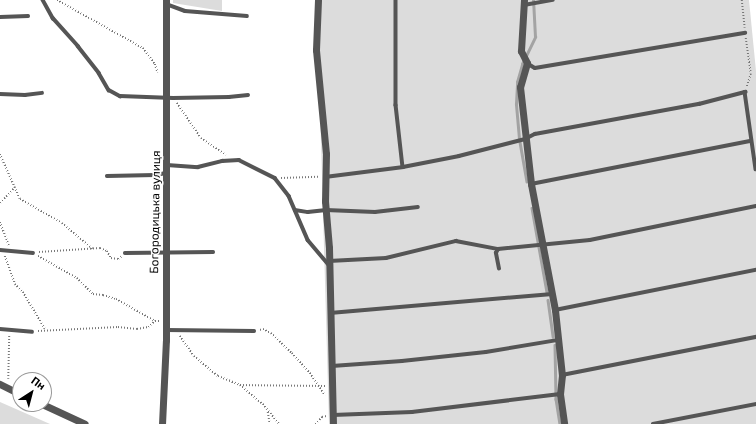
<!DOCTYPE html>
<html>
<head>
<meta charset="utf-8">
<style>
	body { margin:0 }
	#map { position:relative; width:756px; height:424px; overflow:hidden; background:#fff; font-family:"Exo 2",sans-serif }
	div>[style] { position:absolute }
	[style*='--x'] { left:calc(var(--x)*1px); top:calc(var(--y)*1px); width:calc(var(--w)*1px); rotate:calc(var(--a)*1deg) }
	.green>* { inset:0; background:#dcdcdc }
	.stream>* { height:2.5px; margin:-1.25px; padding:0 1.25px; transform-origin:1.25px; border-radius:1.25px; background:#a3a3a3 }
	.path>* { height:1.5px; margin-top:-0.75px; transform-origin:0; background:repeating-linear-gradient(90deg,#777 0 1px,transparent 0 3px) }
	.lane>* { height:3.5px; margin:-1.75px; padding:0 1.75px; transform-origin:1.75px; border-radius:1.75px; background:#555 }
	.street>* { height:7px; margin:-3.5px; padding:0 3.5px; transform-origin:3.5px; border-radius:3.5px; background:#555 }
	span { translate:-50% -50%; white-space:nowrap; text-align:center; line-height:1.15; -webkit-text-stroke:3px #fff; paint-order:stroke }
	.street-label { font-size:12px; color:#000 }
	.north { position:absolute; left:12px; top:372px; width:40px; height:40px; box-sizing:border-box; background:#fff; border:1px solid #999; border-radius:50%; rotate:36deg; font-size:11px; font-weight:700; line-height:16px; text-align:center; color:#000 }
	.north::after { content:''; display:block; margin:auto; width:14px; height:18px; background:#000; clip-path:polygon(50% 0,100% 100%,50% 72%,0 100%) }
</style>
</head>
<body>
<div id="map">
	<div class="green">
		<i style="clip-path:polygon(173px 0,222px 0,222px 11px,173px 3px)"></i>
		<i style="clip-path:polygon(317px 0,749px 0,756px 71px,756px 424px,329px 424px)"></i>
		<i style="clip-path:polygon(0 402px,50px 424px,0 424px)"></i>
	</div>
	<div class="stream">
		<i style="--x:519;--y:139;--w:35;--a:-95"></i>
		<i style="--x:516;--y:104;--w:22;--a:-87"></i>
		<i style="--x:517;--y:82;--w:19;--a:-74"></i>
		<i style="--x:522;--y:64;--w:30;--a:-64"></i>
		<i style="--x:535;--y:37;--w:37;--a:-93"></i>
		<i style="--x:520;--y:142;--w:40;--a:80"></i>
		<i style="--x:532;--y:208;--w:85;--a:79.9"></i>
		<i style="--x:548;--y:300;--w:37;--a:82"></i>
		<i style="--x:555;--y:345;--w:54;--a:88.9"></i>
		<i style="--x:556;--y:399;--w:25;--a:81"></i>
	</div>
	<div class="path">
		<i style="--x:57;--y:0;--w:98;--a:29.2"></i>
		<i style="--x:143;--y:48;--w:20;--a:53"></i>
		<i style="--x:155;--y:64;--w:9;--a:72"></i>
		<i style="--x:742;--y:0;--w:28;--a:84"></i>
		<i style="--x:746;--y:38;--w:36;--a:82"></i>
		<i style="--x:751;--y:74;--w:14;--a:107"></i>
		<i style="--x:177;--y:103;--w:42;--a:55.6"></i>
		<i style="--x:201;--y:138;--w:30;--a:34"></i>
		<i style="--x:0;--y:154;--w:49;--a:66"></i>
		<i style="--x:20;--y:199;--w:48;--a:29.7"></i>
		<i style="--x:62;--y:223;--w:40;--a:40"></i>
		<i style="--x:281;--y:178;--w:37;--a:-2"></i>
		<i style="--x:0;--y:203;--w:22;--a:-47"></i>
		<i style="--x:0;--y:222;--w:25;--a:69"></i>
		<i style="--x:39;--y:252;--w:61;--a:-3.8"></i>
		<i style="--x:100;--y:248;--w:8;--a:23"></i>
		<i style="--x:107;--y:251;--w:8;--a:60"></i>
		<i style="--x:111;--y:258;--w:7;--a:8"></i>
		<i style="--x:118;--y:259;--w:5;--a:-37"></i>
		<i style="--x:5;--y:256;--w:30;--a:70"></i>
		<i style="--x:15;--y:284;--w:11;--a:45"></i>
		<i style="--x:23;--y:292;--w:43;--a:59.3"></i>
		<i style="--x:38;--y:256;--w:45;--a:29.4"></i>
		<i style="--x:77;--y:278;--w:23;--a:45"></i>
		<i style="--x:93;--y:294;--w:10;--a:6"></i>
		<i style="--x:103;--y:295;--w:14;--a:17"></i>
		<i style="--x:116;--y:299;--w:45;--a:29.4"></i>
		<i style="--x:155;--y:321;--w:4;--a:0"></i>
		<i style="--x:260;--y:330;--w:3;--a:-18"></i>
		<i style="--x:263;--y:329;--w:9;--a:27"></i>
		<i style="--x:271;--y:333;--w:29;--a:44"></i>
		<i style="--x:292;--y:353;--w:27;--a:48"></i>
		<i style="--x:310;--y:373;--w:27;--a:56"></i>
		<i style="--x:38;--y:331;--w:80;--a:-2.9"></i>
		<i style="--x:118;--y:327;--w:19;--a:6"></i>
		<i style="--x:137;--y:329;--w:11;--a:-10"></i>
		<i style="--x:148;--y:327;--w:9;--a:-41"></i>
		<i style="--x:180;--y:336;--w:24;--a:55"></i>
		<i style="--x:194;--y:356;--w:31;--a:40"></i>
		<i style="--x:218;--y:376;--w:24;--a:22"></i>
		<i style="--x:240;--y:385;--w:30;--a:40"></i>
		<i style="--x:263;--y:404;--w:26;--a:51"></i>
		<i style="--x:8;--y:379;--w:44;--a:-88.7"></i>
		<i style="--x:240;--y:385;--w:86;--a:0.7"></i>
		<i style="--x:268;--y:412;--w:12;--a:81"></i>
		<i style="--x:315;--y:424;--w:10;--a:-45"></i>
		<i style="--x:322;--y:417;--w:4;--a:-14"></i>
	</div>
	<div class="lane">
		<i style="--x:43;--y:0;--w:21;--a:61"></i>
		<i style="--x:53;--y:18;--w:38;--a:48"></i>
		<i style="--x:78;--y:46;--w:34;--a:52"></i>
		<i style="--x:99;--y:73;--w:20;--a:60"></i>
		<i style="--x:109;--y:90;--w:13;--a:29"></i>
		<i style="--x:120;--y:96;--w:53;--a:2.2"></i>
		<i style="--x:173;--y:98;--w:56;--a:-1"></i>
		<i style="--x:229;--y:97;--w:19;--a:-6"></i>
		<i style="--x:396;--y:0;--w:105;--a:90"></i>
		<i style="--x:396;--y:105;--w:62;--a:83.6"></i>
		<i style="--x:403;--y:167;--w:57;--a:-11.1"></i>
		<i style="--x:459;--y:156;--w:68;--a:-14.4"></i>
		<i style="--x:525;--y:139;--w:11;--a:-27"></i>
		<i style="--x:535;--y:134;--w:167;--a:-10.4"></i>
		<i style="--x:699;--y:104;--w:48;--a:-14.6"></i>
		<i style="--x:745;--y:92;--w:78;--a:81.9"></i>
		<i style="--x:166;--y:4;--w:20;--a:20"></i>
		<i style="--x:185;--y:11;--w:62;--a:4.6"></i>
		<i style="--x:524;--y:5;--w:29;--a:-10"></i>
		<i style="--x:0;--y:17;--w:28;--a:-2"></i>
		<i style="--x:527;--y:63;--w:9;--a:32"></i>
		<i style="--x:535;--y:68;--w:213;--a:-9.5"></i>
		<i style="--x:0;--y:94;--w:25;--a:2"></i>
		<i style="--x:25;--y:95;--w:17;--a:-7"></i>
		<i style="--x:167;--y:165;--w:31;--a:4"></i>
		<i style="--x:198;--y:167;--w:25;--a:-14"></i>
		<i style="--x:222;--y:161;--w:17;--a:-3"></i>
		<i style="--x:239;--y:160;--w:40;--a:26.6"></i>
		<i style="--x:275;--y:178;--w:23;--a:52"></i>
		<i style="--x:289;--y:196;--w:48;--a:66.6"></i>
		<i style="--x:308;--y:240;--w:33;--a:50"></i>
		<i style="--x:107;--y:176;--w:48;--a:-1.2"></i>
		<i style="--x:155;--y:175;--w:11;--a:-10"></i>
		<i style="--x:325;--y:177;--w:79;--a:-7.3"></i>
		<i style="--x:531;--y:184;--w:224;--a:-11.1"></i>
		<i style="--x:295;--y:210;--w:13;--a:9"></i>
		<i style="--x:308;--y:212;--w:18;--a:-6"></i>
		<i style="--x:326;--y:210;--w:49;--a:2.3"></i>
		<i style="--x:375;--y:212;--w:43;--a:-6.6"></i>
		<i style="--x:0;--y:250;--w:33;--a:5"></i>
		<i style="--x:125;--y:253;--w:88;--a:-0.7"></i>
		<i style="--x:329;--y:261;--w:57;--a:-3"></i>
		<i style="--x:386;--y:258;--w:72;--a:-13.7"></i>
		<i style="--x:456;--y:241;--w:43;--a:10.8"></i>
		<i style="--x:499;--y:269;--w:16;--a:-101"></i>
		<i style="--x:496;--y:253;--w:4;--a:-63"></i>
		<i style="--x:498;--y:249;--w:92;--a:-5.6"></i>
		<i style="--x:590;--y:240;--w:169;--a:-11.6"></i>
		<i style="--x:555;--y:310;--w:205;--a:-11.3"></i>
		<i style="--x:330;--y:313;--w:223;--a:-4.9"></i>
		<i style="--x:0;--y:329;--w:32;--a:5"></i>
		<i style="--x:166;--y:330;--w:88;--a:0.7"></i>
		<i style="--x:332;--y:366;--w:70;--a:-4.1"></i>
		<i style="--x:402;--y:361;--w:84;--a:-6.1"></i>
		<i style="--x:486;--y:352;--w:73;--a:-9.5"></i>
		<i style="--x:562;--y:375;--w:198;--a:-11.1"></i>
		<i style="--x:333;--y:415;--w:79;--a:-2.2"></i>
		<i style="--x:412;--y:412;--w:149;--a:-6.9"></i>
		<i style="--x:653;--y:424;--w:105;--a:-11"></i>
	</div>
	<div class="street">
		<i style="--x:318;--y:0;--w:50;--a:92.3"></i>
		<i style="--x:316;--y:50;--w:104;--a:84.5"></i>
		<i style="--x:326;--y:154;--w:47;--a:91.2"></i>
		<i style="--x:325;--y:201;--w:47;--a:85.1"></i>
		<i style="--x:329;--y:248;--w:176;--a:88.7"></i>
		<i style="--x:524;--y:0;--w:51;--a:93.4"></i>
		<i style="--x:521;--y:51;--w:13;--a:63"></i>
		<i style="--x:527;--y:63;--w:25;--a:106"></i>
		<i style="--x:520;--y:87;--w:98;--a:83.5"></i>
		<i style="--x:531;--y:184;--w:128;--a:79.2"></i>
		<i style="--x:555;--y:310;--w:65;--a:83.9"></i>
		<i style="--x:562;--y:375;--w:19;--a:96"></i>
		<i style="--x:560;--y:394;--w:30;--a:82"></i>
		<i style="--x:0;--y:384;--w:22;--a:27"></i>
		<i style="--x:42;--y:404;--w:47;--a:24.9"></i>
		<i style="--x:162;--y:424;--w:84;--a:-87.3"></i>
		<i style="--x:166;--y:340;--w:340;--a:-90"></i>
	</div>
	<div class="street-label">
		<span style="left:155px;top:212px;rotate:-89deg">Богородицька вулиця</span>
	</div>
	<div class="north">Пн</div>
</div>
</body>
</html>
